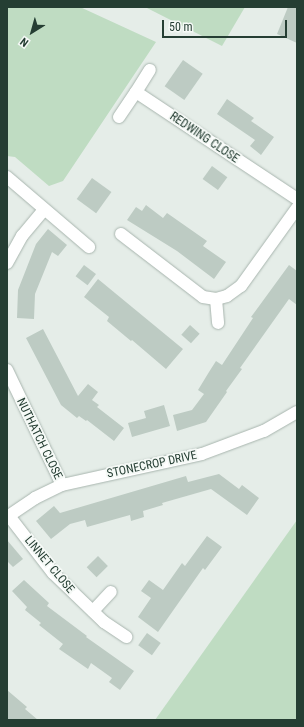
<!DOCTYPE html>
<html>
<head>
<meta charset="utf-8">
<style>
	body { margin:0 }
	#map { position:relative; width:304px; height:727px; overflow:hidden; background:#e5ede8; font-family:"Roboto Condensed",sans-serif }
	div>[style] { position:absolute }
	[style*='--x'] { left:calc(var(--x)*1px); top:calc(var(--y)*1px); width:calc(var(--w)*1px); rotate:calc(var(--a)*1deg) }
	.green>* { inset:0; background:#bfdcc2 }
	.building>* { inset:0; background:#bdcbc3; transform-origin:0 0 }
	.roads { filter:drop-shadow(0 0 1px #a8b5ae) drop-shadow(0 0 1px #a8b5ae) }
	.minor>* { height:12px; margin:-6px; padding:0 6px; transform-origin:6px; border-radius:6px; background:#fff }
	span { translate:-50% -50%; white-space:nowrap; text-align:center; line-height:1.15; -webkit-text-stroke:3.5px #f5f9f6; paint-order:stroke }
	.street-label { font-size:12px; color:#253e33 }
	.frame { position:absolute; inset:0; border:8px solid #253e33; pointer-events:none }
	.north { position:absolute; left:12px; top:12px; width:40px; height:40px; -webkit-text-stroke:3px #f5f9f6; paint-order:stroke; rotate:217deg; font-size:11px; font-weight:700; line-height:16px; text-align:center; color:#253e33 }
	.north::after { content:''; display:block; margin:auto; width:14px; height:18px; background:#253e33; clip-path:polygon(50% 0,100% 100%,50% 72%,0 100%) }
	.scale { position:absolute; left:162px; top:20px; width:125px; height:18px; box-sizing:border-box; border:2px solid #253e33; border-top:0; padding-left:5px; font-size:12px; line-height:14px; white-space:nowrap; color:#253e33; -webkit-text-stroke:3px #f5f9f6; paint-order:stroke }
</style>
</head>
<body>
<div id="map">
	<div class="green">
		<i style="clip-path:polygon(7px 7px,80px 7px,156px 42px,63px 181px,49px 186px,15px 157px,7px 156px)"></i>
		<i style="clip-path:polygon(145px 7px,245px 7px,222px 46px)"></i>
		<i style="clip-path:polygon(297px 520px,297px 720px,155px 720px)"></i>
	</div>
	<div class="building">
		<i style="clip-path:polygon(288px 7px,297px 7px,297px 43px,277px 34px)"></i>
		<i style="left:183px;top:60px;width:24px;height:32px;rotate:35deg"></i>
		<i style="clip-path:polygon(227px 99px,254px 118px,251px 121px,274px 137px,261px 155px,250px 146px,255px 140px,217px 114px)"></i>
		<i style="left:212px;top:166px;width:19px;height:16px;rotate:36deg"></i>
		<i style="left:92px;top:178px;width:24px;height:26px;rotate:36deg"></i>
		<i style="clip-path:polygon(146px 205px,163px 218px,167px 213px,207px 241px,203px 246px,226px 262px,214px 279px,177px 251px,127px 220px,136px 207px,142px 211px)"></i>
		<i style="clip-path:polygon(48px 229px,67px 245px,58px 256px,52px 252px,35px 294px,34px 319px,17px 318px,18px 290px,36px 244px)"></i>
		<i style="left:84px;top:265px;width:15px;height:14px;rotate:37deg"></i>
		<i style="clip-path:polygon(289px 265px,297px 271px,297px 305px,289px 299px,240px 368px,242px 369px,226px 391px,227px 392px,206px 422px,177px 431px,173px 415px,192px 410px,204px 394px,198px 390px,209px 372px,216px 361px,222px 365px,253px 318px,251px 317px)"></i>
		<i style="clip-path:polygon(98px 279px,183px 349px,166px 369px,132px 340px,131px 341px,107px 321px,109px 317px,84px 297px)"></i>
		<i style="left:190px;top:325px;width:13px;height:13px;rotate:42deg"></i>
		<i style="clip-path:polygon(43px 329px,78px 396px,88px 384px,98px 392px,92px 400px,99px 405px,97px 407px,124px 428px,114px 441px,87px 420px,86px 421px,79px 416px,77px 418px,61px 405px,26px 338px)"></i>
		<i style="clip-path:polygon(164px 405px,170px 426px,132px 437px,128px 423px,146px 418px,144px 411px)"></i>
		<i style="clip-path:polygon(219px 474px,239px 489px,242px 485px,259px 498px,247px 515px,211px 489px,162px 503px,163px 505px,143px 511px,144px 517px,131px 521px,130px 515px,87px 527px,85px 520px,70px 524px,51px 539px,36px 521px,54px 506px,60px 513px,186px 476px,188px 482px)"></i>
		<i style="clip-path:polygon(207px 536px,222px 547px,205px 570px,203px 568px,158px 632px,138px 617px,151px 598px,141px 591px,149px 580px,163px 590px,182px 563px,185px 566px)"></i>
		<i style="clip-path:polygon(7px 540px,23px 559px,13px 567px,7px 561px)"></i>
		<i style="left:98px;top:556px;width:14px;height:16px;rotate:45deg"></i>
		<i style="clip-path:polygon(24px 580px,49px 603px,47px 606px,87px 636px,86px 637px,134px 671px,120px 690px,109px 682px,112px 678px,91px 663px,88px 669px,59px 649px,63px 644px,39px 625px,41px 623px,25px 610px,27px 607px,12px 591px)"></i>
		<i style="left:147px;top:633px;width:17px;height:15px;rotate:36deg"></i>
		<i style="clip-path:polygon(7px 690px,27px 707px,25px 709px,38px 720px,7px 720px)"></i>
	</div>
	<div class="roads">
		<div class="minor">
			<i style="--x:136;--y:92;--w:26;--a:-58"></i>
			<i style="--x:119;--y:117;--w:30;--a:-56"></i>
			<i style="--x:136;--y:92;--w:193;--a:33.6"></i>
			<i style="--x:7;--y:177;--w:108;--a:40.5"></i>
			<i style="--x:121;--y:234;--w:103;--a:37.5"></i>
			<i style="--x:203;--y:297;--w:13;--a:9"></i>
			<i style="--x:216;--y:299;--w:11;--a:-15"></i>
			<i style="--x:227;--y:296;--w:17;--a:-36"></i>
			<i style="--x:241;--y:286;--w:96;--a:-54.3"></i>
			<i style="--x:7;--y:263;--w:31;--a:-61"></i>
			<i style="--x:22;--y:236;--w:34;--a:-50"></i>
			<i style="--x:216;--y:299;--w:24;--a:85"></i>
			<i style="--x:7;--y:370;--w:127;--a:64.4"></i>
			<i style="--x:9;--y:516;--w:72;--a:52.3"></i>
			<i style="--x:53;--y:573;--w:71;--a:43.9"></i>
			<i style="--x:104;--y:622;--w:27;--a:34"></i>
			<i style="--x:7;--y:517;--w:34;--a:-34"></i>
			<i style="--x:35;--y:498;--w:30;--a:-26"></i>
			<i style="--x:62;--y:485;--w:143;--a:-12.5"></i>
			<i style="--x:202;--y:454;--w:66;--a:-20.4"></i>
			<i style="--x:264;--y:431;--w:38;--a:-30"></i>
			<i style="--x:93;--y:611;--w:26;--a:-47"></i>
		</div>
	</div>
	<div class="street-label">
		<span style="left:204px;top:138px;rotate:34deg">REDWING CLOSE</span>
		<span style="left:39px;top:439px;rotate:64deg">NUTHATCH CLOSE</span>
		<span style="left:152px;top:465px;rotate:-12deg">STONECROP DRIVE</span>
		<span style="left:49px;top:565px;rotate:50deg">LINNET CLOSE</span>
	</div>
	<div class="frame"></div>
	<div class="north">N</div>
	<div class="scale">50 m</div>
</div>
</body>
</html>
